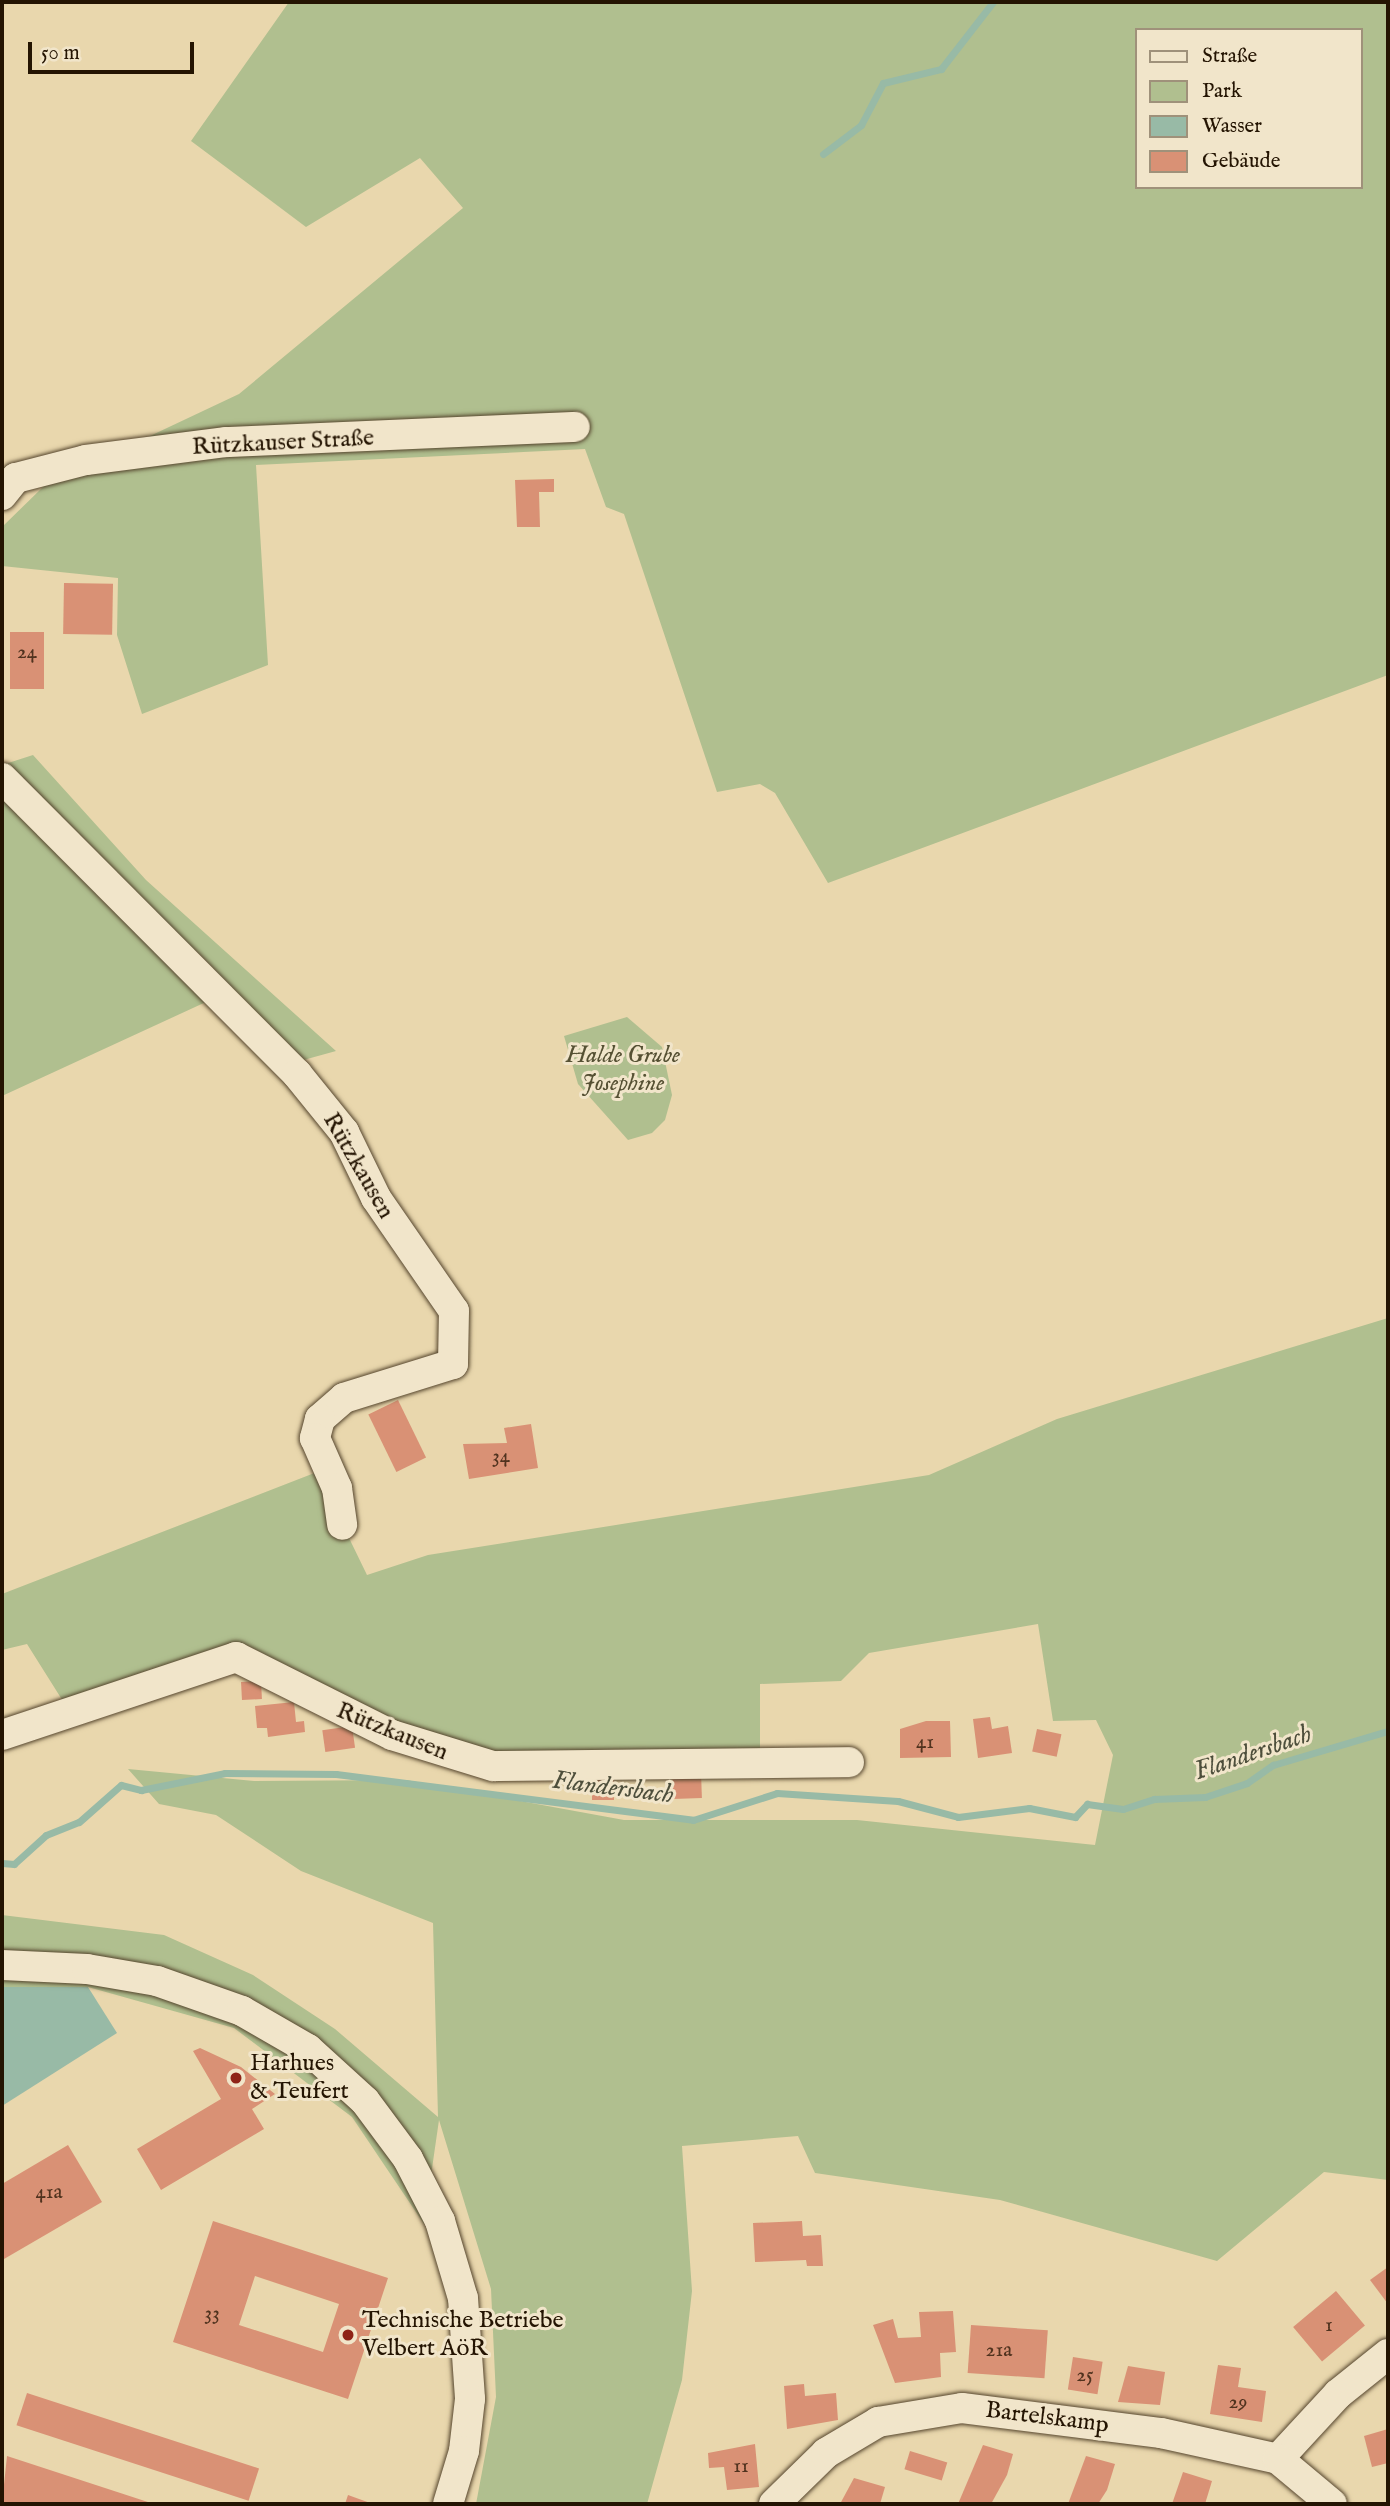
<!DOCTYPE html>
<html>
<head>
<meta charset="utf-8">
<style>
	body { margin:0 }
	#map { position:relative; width:1390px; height:2506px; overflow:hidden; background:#e9d7ad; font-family:"IM FELL English",serif }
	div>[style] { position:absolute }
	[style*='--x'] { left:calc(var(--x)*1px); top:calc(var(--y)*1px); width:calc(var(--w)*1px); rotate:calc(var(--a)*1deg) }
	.green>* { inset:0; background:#b0bf8f }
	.water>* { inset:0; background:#98baa6 }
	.stream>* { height:7px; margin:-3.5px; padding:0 3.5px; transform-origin:3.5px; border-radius:3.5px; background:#98baa6 }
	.building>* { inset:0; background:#d99175; transform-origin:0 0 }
	.roads { filter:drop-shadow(0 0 2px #55452d) drop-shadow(0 0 2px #55452d) }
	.minor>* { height:30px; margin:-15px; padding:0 15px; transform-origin:15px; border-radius:15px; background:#f1e5ca }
	.dots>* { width:19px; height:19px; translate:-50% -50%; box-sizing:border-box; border:4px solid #f1e5ca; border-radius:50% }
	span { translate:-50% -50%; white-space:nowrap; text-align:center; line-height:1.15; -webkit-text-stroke:6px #f1e5ca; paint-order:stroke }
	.number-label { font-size:21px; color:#51331f }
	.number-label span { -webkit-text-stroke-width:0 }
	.street-label { font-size:24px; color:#241402 }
	.park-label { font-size:24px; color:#555033; font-style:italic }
	.poi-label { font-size:24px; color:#241402 }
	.left { translate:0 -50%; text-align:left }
	.water-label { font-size:26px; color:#4d4e3b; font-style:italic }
	.frame { position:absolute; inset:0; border:4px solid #241402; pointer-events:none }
	.legend { position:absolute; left:1135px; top:28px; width:228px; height:161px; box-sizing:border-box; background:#f1e5ca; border:2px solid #9f917a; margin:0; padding:9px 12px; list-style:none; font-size:21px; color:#241402 }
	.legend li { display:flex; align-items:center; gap:14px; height:35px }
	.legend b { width:35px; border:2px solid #9f917a }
	.scale { position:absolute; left:28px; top:42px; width:166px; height:32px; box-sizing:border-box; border:4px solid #241402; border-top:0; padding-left:9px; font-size:21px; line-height:24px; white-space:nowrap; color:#241402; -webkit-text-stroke:5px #f1e5ca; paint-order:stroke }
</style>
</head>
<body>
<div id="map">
	<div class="green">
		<i style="clip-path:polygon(evenodd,289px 2px,1388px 2px,1388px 675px,828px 883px,775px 793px,760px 784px,717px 792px,624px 514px,606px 507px,585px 449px,256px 465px,268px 665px,142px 714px,117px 635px,118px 578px,2px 566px,2px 527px,44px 486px,239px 394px,463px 208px,420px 158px,306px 227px,191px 141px,289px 2px,1136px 30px,1360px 30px,1360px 187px,1136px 187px,1136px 30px)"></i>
		<i style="clip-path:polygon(33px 755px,146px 880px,336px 1051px,289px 1064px,219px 996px,2px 1096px,2px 765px)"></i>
		<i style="clip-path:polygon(627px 1017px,662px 1047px,672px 1095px,665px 1120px,652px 1133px,628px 1140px,578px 1084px,564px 1036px)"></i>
		<i style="clip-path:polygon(1388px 1318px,1388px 2180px,1324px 2172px,1217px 2261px,1000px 2200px,815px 2173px,798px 2136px,682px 2146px,692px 2291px,682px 2380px,647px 2504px,476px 2504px,496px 2397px,491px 2289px,439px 2120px,424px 2224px,352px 2117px,234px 2028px,88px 1987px,2px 1987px,2px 1915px,164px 1935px,253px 1975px,335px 2029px,438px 2117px,433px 1923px,301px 1871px,216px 1815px,159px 1804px,128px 1769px,254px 1781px,406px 1780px,624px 1820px,857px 1820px,1095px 1845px,1113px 1755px,1096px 1720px,1053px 1721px,1038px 1624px,869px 1653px,841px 1681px,760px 1684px,760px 1755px,478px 1758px,244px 1655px,66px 1706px,27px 1644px,2px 1650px,2px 1594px,317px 1472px,367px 1575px,428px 1555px,929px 1475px,1057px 1419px)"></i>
	</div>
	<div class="water">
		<i style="clip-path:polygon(2px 1987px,88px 1987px,117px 2033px,2px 2106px)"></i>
	</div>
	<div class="stream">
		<i style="--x:823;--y:154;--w:48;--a:-37.3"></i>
		<i style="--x:861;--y:125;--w:47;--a:-62.4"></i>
		<i style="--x:883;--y:83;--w:60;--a:-13.6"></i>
		<i style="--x:941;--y:69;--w:85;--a:-52.2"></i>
		<i style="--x:2;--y:1863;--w:12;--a:5"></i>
		<i style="--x:14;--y:1864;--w:43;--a:-42.2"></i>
		<i style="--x:46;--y:1835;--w:35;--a:-22"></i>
		<i style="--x:79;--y:1822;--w:56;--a:-41.4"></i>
		<i style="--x:121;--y:1785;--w:21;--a:14"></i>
		<i style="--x:141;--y:1790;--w:86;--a:-11.4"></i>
		<i style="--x:225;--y:1773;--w:111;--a:0.5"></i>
		<i style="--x:336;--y:1774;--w:360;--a:7.3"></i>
		<i style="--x:693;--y:1820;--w:88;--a:-17.8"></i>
		<i style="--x:777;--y:1793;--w:121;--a:3.8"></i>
		<i style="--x:898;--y:1801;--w:62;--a:14.9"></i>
		<i style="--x:958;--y:1817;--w:72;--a:-7.2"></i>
		<i style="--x:1029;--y:1808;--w:47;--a:11.1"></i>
		<i style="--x:1075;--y:1817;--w:18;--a:-47"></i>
		<i style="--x:1087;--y:1804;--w:36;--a:8"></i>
		<i style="--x:1123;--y:1809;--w:33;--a:-18"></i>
		<i style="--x:1154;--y:1799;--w:51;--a:-2.2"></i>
		<i style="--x:1205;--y:1797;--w:44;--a:-18.4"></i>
		<i style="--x:1247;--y:1783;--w:32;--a:-35"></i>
		<i style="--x:1273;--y:1765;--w:120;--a:-16.5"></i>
	</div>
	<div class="building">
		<i style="clip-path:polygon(554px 479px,554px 492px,539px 492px,540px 527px,517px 527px,515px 480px)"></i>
		<i style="left:64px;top:583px;width:49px;height:51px;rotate:1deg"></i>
		<i style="left:10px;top:632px;width:34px;height:57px"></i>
		<i style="left:398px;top:1400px;width:64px;height:33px;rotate:64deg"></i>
		<i style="clip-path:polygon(531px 1424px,538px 1468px,469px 1479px,463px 1444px,507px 1443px,504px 1428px)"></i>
		<i style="left:261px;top:1681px;width:18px;height:20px;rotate:87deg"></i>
		<i style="clip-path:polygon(294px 1702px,296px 1722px,304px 1721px,305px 1732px,268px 1737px,267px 1728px,257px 1728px,255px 1706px)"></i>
		<i style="clip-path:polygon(990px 1717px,992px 1729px,1008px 1726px,1012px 1753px,978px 1758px,973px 1719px)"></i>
		<i style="clip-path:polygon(926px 1721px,950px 1721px,951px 1757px,900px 1758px,900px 1729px)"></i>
		<i style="left:352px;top:1726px;width:22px;height:30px;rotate:82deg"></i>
		<i style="left:1037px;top:1729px;width:25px;height:23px;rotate:12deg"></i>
		<i style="left:701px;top:1772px;width:26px;height:29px;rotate:88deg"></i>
		<i style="left:592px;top:1776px;width:22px;height:24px"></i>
		<i style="clip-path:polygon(200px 2048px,241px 2067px,275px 2094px,252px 2109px,264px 2129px,161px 2190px,137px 2149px,221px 2099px,193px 2051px)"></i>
		<i style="clip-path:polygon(68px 2145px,102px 2202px,4px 2259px,2px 2184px)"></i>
		<i style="clip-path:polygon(evenodd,213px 2221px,388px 2278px,348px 2399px,173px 2342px,213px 2221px,255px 2276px,339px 2304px,323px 2352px,239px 2325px,255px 2276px)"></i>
		<i style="clip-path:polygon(802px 2221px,803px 2236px,821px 2235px,823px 2266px,807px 2266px,806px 2260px,755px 2262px,753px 2223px)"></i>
		<i style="clip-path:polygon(1388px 2267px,1388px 2304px,1370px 2280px)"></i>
		<i style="left:1336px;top:2291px;width:45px;height:56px;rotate:50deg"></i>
		<i style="clip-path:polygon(953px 2311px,956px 2352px,940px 2353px,941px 2377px,895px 2383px,873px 2325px,893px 2319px,898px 2338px,921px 2337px,919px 2312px)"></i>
		<i style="left:971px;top:2325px;width:77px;height:48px;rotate:4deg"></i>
		<i style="left:1073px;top:2357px;width:30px;height:33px;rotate:9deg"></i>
		<i style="clip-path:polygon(1218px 2365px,1241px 2368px,1238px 2387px,1266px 2391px,1262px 2422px,1210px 2414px)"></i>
		<i style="clip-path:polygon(1128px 2366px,1165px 2372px,1160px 2405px,1118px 2402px)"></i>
		<i style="clip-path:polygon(804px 2384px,805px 2396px,836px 2393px,838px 2420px,787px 2429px,784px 2386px)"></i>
		<i style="left:27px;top:2393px;width:244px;height:34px;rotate:18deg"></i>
		<i style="clip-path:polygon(1388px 2429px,1388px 2463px,1372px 2467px,1364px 2436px)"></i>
		<i style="clip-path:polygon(755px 2444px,759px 2487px,727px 2490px,724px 2467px,709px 2468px,708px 2453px)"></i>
		<i style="clip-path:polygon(983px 2445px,1013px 2454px,1007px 2475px,991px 2504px,958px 2504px)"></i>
		<i style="left:910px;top:2451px;width:39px;height:19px;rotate:17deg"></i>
		<i style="clip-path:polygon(7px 2456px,154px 2504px,2px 2504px)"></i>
		<i style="clip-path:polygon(1086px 2456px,1115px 2464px,1107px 2490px,1098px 2504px,1068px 2504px)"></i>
		<i style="clip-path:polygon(1183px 2472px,1212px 2481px,1205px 2504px,1172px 2504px)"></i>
		<i style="clip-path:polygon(854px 2478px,885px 2487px,880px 2504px,840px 2504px)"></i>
		<i style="clip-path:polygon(348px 2495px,373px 2504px,345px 2504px)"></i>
	</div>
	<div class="roads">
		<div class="minor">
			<i style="--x:2;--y:495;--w:22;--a:-51"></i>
			<i style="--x:16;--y:478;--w:72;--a:-14.4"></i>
			<i style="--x:86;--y:460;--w:142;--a:-7.3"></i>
			<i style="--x:227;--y:442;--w:348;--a:-2.5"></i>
			<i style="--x:2;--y:778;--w:418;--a:45.1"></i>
			<i style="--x:297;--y:1074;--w:75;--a:51"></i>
			<i style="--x:344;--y:1132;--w:73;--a:64.1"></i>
			<i style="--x:376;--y:1198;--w:137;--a:55.4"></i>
			<i style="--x:454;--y:1311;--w:53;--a:91.1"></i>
			<i style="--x:453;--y:1364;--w:114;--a:162.7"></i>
			<i style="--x:344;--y:1398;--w:32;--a:139"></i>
			<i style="--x:320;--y:1419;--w:20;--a:105"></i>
			<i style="--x:315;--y:1438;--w:55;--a:66.3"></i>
			<i style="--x:337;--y:1488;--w:37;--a:82"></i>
			<i style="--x:2;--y:1735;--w:247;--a:-18.4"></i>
			<i style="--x:236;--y:1657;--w:174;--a:26.6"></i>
			<i style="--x:392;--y:1735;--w:106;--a:17.1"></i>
			<i style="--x:493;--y:1766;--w:356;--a:-0.6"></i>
			<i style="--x:2;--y:1965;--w:85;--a:2.7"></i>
			<i style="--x:87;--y:1969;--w:71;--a:9.7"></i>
			<i style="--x:157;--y:1981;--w:90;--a:19.4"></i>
			<i style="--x:242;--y:2011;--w:76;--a:29.9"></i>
			<i style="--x:308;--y:2049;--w:77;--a:42.4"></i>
			<i style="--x:365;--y:2101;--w:72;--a:53.4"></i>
			<i style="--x:408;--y:2159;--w:70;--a:62.7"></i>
			<i style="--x:440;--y:2221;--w:80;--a:73.4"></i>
			<i style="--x:463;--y:2298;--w:101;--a:86"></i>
			<i style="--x:470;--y:2399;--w:52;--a:96.6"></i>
			<i style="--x:464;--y:2451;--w:55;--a:106.8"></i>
			<i style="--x:1278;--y:2459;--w:88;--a:-47.3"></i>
			<i style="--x:1338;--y:2394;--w:64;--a:-38.7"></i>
			<i style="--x:774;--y:2504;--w:73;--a:-44.4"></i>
			<i style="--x:826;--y:2453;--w:61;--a:-30.8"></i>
			<i style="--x:878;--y:2422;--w:85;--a:-9.5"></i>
			<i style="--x:962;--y:2408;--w:201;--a:7.2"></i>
			<i style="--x:1161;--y:2433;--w:120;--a:12.5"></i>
			<i style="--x:1278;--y:2459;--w:70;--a:39.8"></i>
		</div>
	</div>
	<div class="dots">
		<i style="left:236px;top:2078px;background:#8f2418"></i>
		<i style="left:348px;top:2335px;background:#8f2418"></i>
	</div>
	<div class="number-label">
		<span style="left:27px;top:653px">24</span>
		<span style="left:501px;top:1457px">34</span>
		<span style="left:925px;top:1743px">41</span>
		<span style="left:49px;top:2193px">41a</span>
		<span style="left:212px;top:2314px">33</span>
		<span style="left:1329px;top:2326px">1</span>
		<span style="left:999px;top:2351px">21a</span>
		<span style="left:1085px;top:2376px">25</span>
		<span style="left:1238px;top:2403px">29</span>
		<span style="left:741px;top:2467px">11</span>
	</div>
	<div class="street-label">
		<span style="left:283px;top:443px;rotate:-3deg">Rützkauser Straße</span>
		<span style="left:358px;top:1166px;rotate:60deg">Rützkausen</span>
		<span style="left:392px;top:1732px;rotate:22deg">Rützkausen</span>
		<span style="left:1047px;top:2418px;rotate:7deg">Bartelskamp</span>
	</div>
	<div class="park-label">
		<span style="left:623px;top:1070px">Halde Grube<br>Josephine</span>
	</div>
	<div class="poi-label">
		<span class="left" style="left:250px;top:2078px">Harhues<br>&amp; Teufert</span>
		<span class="left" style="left:362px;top:2335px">Technische Betriebe<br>Velbert AöR</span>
	</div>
	<div class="water-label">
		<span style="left:1253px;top:1753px;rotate:-19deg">Flandersbach</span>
		<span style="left:613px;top:1788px;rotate:7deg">Flandersbach</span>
	</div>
	<div class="frame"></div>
	<ul class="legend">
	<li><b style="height:9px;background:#f1e5ca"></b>Straße</li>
	<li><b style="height:19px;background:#b0bf8f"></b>Park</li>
	<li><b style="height:19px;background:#98baa6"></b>Wasser</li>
	<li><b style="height:19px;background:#d99175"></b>Gebäude</li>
	</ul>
	<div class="scale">50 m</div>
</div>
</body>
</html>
